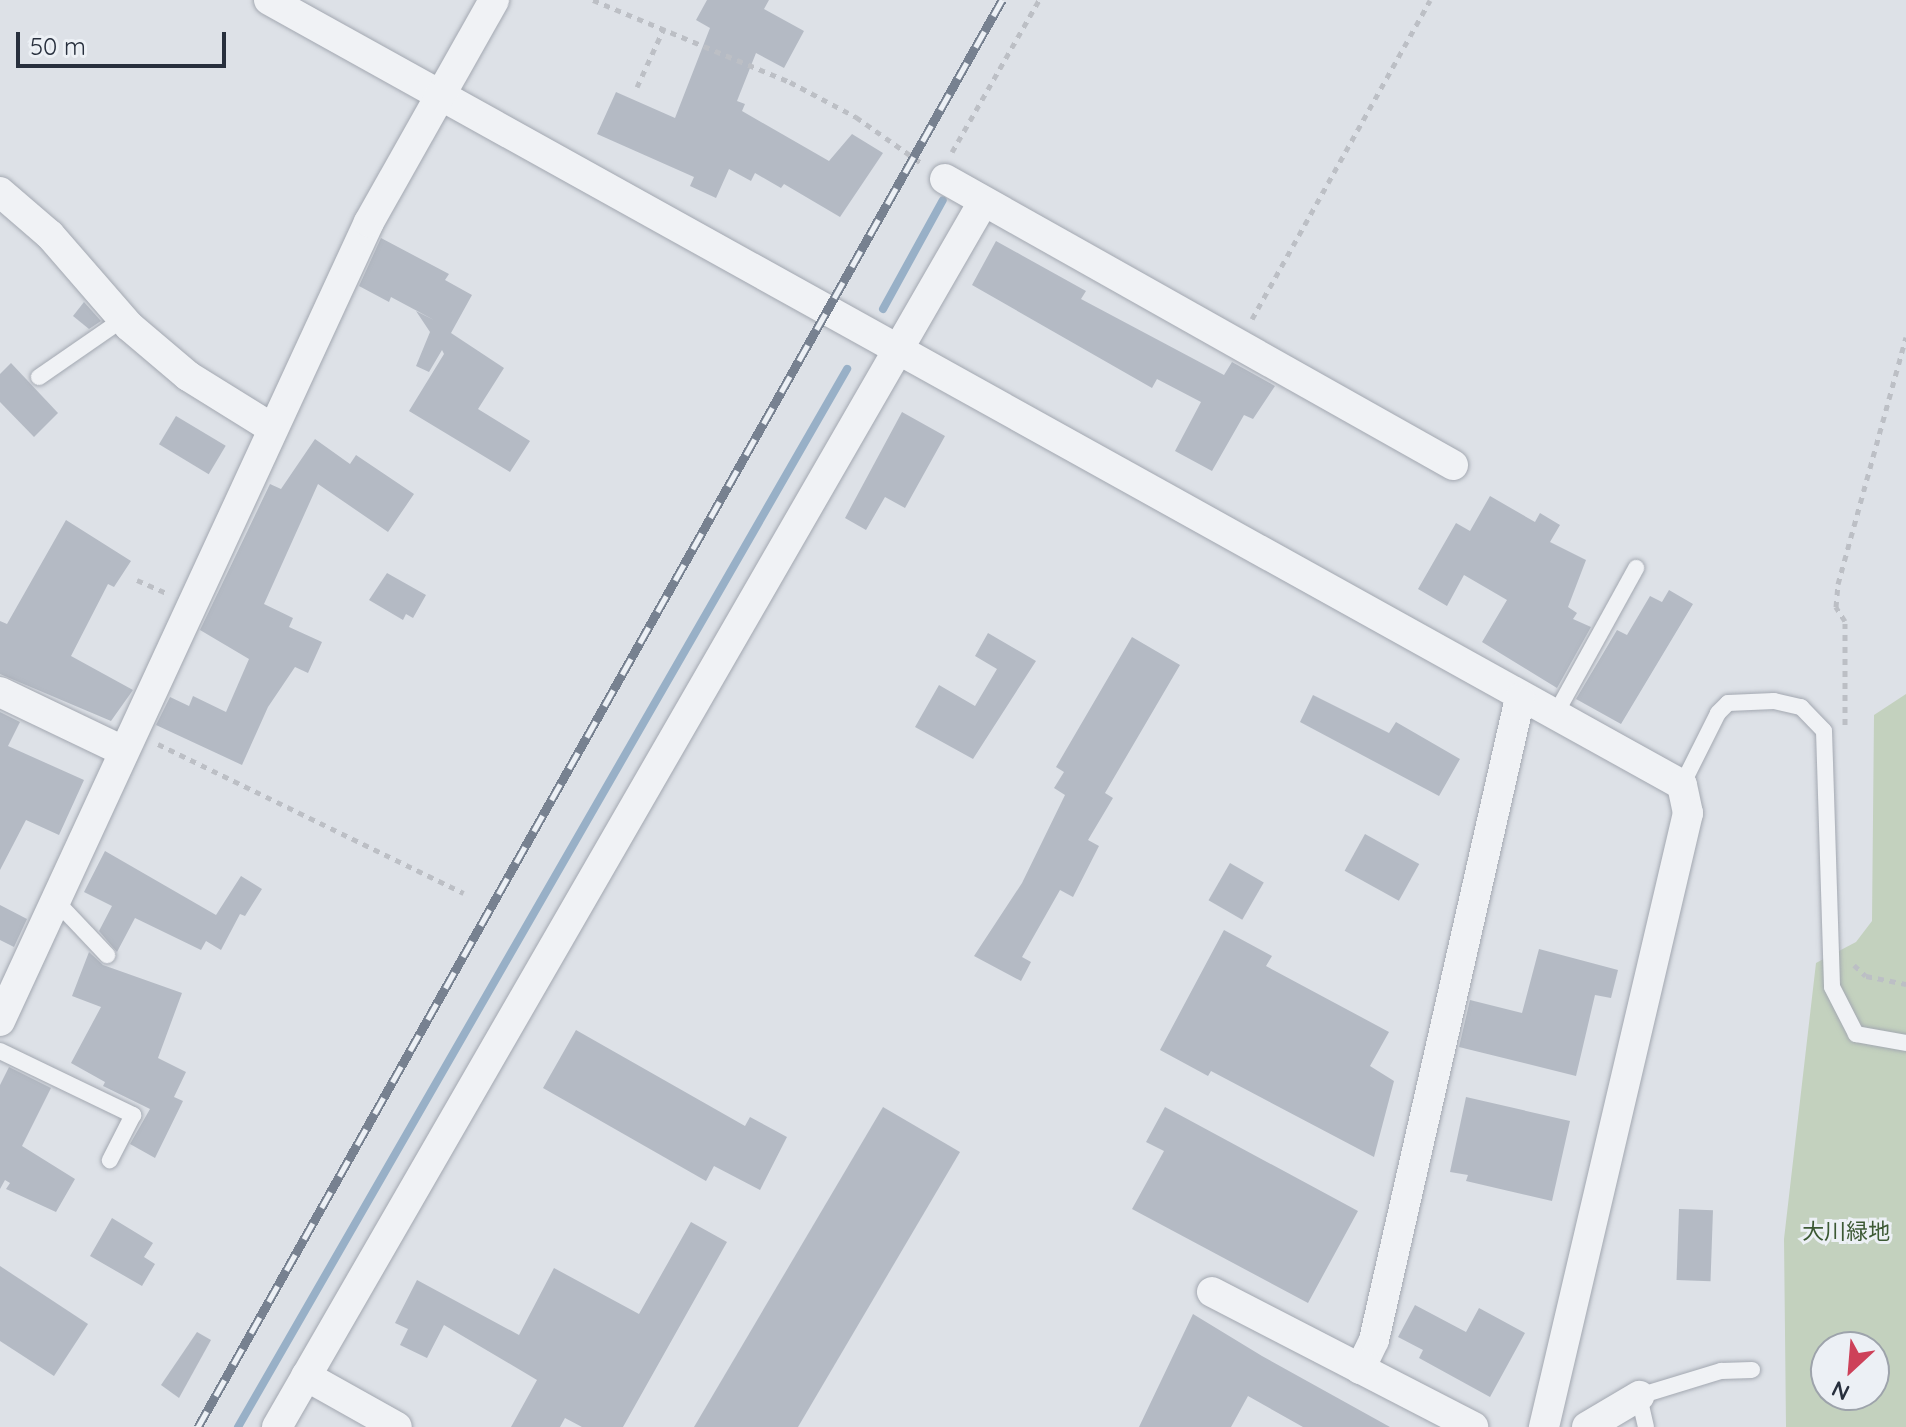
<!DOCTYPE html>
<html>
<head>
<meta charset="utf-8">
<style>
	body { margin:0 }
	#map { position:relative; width:1906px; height:1427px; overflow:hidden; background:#dde1e7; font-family:Quicksand,"Noto Sans JP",sans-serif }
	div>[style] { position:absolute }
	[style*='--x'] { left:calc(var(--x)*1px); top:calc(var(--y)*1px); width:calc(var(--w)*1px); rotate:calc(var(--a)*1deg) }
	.green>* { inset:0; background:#c3d1be }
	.stream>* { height:8px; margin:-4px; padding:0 4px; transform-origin:4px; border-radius:4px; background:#98b0c7 }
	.building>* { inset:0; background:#b4bac4; transform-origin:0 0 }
	.path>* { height:5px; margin-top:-2.5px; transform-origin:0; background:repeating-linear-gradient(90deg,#bcbfc5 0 6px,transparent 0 12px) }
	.roads { filter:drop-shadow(0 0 2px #a3a8b1) drop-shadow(0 0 2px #a3a8b1) }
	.lane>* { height:16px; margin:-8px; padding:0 8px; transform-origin:8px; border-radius:8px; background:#f0f2f5 }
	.street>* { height:30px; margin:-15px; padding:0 15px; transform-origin:15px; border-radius:15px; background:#f0f2f5 }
	.rail>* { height:9px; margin-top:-4.5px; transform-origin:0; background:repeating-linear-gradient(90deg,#ecf0f5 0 18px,#778190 0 36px); box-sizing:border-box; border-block:2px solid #778190 }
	span { translate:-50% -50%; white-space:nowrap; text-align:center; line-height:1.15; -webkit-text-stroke:6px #ecf0f5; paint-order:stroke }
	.park-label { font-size:22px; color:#3c5934 }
	.north { position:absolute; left:1810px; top:1331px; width:80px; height:80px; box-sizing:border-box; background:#ecf0f5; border:2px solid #9da3ab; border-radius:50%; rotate:206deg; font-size:22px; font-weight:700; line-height:32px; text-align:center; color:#272f3d }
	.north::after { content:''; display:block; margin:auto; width:28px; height:36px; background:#cd4159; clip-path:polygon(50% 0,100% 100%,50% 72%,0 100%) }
	.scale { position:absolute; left:16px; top:32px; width:210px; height:36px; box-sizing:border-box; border:4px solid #272f3d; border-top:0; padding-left:10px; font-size:24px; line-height:28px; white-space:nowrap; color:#272f3d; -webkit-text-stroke:6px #ecf0f5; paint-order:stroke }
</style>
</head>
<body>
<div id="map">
	<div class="green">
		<i style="clip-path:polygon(evenodd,1906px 694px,1906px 1427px,1786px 1427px,1784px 1239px,1816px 963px,1856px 942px,1872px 921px,1874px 715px,1906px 694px,1826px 1347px,1874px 1347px,1874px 1395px,1826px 1395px,1826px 1347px)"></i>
	</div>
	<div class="stream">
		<i style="--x:883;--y:309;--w:124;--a:-61.2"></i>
		<i style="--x:238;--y:1427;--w:1221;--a:-60.07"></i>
	</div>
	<div class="building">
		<i style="clip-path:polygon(707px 0,769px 0,764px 9px,804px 31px,784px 68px,756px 53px,737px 101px,745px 104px,742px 111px,829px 161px,852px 134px,883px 153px,840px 217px,784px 184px,781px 188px,755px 173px,751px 181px,729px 169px,716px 198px,690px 186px,694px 177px,597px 134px,616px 92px,675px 118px,710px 28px,696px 20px)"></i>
		<i style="clip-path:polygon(381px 238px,449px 274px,445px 280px,472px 295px,451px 333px,504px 368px,478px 409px,530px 441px,510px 472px,409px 411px,444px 354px,442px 350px,429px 372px,416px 366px,430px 332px,416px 311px,434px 320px,391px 297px,389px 302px,359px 286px)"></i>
		<i style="clip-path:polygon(996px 241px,1086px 291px,1081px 299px,1224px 375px,1232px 362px,1275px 386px,1253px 419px,1244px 415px,1212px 471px,1175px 451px,1201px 402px,1157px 379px,1152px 388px,972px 285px)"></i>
		<i style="clip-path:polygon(84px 302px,101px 321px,89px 329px,73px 316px)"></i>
		<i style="clip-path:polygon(11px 363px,58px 413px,34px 437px,0 402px,0 374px)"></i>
		<i style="clip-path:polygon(902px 412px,945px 436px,905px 508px,885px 497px,866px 530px,845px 518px)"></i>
		<i style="left:176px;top:416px;width:58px;height:33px;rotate:31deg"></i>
		<i style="clip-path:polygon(315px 439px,350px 464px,356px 455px,414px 494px,388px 532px,318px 484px,264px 604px,293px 618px,289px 627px,322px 642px,308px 673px,295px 667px,268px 707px,242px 765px,156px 725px,170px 697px,189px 706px,193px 696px,226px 712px,249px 659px,200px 630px,270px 484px,281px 489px)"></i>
		<i style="clip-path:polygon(1490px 496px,1535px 522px,1540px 513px,1560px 525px,1550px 542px,1586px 560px,1568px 607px,1577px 613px,1573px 619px,1591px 627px,1557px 688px,1482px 642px,1507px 600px,1464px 575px,1447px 606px,1418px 589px,1456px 523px,1470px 531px)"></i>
		<i style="clip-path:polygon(66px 520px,131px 561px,114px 587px,108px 584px,71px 656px,133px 690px,111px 721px,0 674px,0 621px,7px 624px)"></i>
		<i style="clip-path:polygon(387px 573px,426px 595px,413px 618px,406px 614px,403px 620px,369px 600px)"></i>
		<i style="clip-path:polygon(1669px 590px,1693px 604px,1621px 724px,1576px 699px,1617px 630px,1627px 635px,1650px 596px,1662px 602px)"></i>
		<i style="clip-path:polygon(988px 633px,1036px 661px,973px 759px,915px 727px,939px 685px,975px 706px,997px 669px,975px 656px)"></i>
		<i style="clip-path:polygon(1132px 637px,1180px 665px,1105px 793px,1113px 798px,1088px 840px,1099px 846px,1073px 897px,1060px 890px,1022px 957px,1031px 962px,1021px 981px,974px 956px,1022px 883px,1065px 795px,1054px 788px,1064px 772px,1056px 767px)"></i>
		<i style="clip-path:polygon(1313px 695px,1389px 733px,1396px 722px,1460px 759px,1439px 796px,1300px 722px)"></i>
		<i style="clip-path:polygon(0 712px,20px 722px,8px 746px,84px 780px,59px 835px,26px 820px,0 870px)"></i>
		<i style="left:1365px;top:834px;width:62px;height:42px;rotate:29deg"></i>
		<i style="clip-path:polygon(105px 851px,216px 915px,241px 876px,262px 889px,245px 916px,240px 914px,221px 950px,206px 941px,201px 950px,135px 918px,117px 952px,99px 931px,112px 906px,84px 892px)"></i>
		<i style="left:1230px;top:863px;width:39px;height:43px;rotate:30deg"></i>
		<i style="clip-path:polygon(0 905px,27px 919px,14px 947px,0 940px)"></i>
		<i style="clip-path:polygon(1224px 930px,1272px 956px,1266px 966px,1389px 1032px,1370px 1066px,1394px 1081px,1374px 1157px,1211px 1071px,1208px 1076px,1160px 1050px)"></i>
		<i style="clip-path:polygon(1539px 949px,1618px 970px,1611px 998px,1595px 995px,1576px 1076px,1459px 1047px,1470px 1000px,1522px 1013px)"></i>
		<i style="clip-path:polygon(89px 952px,103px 965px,182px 993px,158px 1058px,186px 1072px,174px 1097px,183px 1101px,155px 1158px,130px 1144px,150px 1109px,103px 1086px,105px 1082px,71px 1063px,101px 1007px,72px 996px)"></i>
		<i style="clip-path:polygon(576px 1030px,745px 1126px,750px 1117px,787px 1137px,760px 1190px,714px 1166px,706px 1181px,543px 1088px)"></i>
		<i style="clip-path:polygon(9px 1067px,51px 1088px,22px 1146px,75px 1179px,56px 1212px,6px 1189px,10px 1183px,5px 1180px,0 1189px,0 1085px)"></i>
		<i style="clip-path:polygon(1466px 1097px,1570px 1121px,1552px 1201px,1466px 1181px,1468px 1175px,1450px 1172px)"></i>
		<i style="clip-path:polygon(883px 1107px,960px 1152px,798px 1427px,694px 1427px)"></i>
		<i style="clip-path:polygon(1165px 1107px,1358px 1211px,1308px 1303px,1132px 1209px,1164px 1151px,1146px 1142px)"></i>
		<i style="left:1679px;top:1209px;width:34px;height:71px;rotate:2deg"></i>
		<i style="clip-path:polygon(112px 1218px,153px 1243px,144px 1257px,155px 1264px,142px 1286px,90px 1256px)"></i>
		<i style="clip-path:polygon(691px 1222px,727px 1242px,623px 1427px,582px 1427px,565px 1418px,560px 1427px,511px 1427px,537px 1380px,444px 1325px,427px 1358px,400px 1345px,408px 1329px,395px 1323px,417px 1280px,519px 1335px,554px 1268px,639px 1314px)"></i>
		<i style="clip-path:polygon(0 1266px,88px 1324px,54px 1376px,0 1341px)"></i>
		<i style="clip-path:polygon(1415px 1305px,1466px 1332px,1479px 1308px,1525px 1333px,1490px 1397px,1419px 1358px,1423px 1350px,1398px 1337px)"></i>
		<i style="clip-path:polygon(1193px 1314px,1262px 1356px,1390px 1427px,1303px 1427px,1248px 1396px,1231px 1427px,1139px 1427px)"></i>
		<i style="clip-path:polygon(197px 1332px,211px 1340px,179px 1398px,161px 1385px)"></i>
	</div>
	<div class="path">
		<i style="--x:593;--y:0;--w:213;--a:22.6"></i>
		<i style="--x:790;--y:82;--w:75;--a:27.9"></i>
		<i style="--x:856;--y:117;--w:83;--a:35.2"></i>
		<i style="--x:637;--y:87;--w:65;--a:-65.4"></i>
		<i style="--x:952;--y:152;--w:175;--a:-60.2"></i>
		<i style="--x:1252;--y:319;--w:365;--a:-60.8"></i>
		<i style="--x:137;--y:580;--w:34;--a:24"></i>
		<i style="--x:1845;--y:725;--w:104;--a:-90"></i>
		<i style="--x:1845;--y:621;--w:17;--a:-123"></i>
		<i style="--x:1836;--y:607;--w:23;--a:-85"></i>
		<i style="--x:1838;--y:584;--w:256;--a:-74.6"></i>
		<i style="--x:158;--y:744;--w:340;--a:26"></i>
		<i style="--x:1854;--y:965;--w:16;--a:43"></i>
		<i style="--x:1866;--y:976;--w:41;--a:11.3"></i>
	</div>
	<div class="roads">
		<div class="lane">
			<i style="--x:39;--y:377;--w:102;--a:-34.6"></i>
			<i style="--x:1555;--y:715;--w:168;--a:-61.1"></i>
			<i style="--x:1682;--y:785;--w:80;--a:-63.4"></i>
			<i style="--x:1718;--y:713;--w:14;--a:-45"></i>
			<i style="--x:1728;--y:703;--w:46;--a:-2.5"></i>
			<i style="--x:1774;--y:701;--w:28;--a:13"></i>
			<i style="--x:1801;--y:707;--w:33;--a:46"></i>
			<i style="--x:1824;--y:731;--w:256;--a:88.2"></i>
			<i style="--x:1832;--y:987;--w:53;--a:62.9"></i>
			<i style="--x:1856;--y:1034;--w:51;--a:10.2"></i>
			<i style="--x:55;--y:900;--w:76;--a:46.6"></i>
			<i style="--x:0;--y:1051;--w:148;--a:25.7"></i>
			<i style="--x:133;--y:1115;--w:51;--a:117.1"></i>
			<i style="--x:1646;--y:1427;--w:32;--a:-103"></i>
			<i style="--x:1639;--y:1396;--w:86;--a:-17"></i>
			<i style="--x:1721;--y:1371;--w:31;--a:-2"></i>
		</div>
		<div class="street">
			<i style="--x:269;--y:0;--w:1616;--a:29.05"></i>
			<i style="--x:1682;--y:785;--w:29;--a:78"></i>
			<i style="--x:1688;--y:813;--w:631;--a:103.2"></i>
			<i style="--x:945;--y:179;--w:583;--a:29.38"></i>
			<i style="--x:0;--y:192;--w:66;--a:40.7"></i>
			<i style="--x:50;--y:235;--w:121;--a:49"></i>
			<i style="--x:129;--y:326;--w:77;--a:40.3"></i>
			<i style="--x:188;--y:376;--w:99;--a:31.8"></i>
			<i style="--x:0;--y:692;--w:136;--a:25.6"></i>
			<i style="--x:0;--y:1021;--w:880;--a:-65.21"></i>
			<i style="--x:369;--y:222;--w:255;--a:-60.6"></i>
			<i style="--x:1212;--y:1292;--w:294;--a:27.3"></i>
			<i style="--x:1360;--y:1369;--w:32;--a:-64"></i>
			<i style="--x:1374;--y:1340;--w:658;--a:-77.19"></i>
			<i style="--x:306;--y:1376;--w:104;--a:29.3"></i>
			<i style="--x:277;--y:1427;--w:1414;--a:-60.04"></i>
			<i style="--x:1587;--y:1427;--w:61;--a:-30.8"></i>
		</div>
	</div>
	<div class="rail">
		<i style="--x:198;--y:1427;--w:1638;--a:-60.6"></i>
	</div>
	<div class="park-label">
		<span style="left:1846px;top:1232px">大川緑地</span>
	</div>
	<div class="north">N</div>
	<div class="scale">50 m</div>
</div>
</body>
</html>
